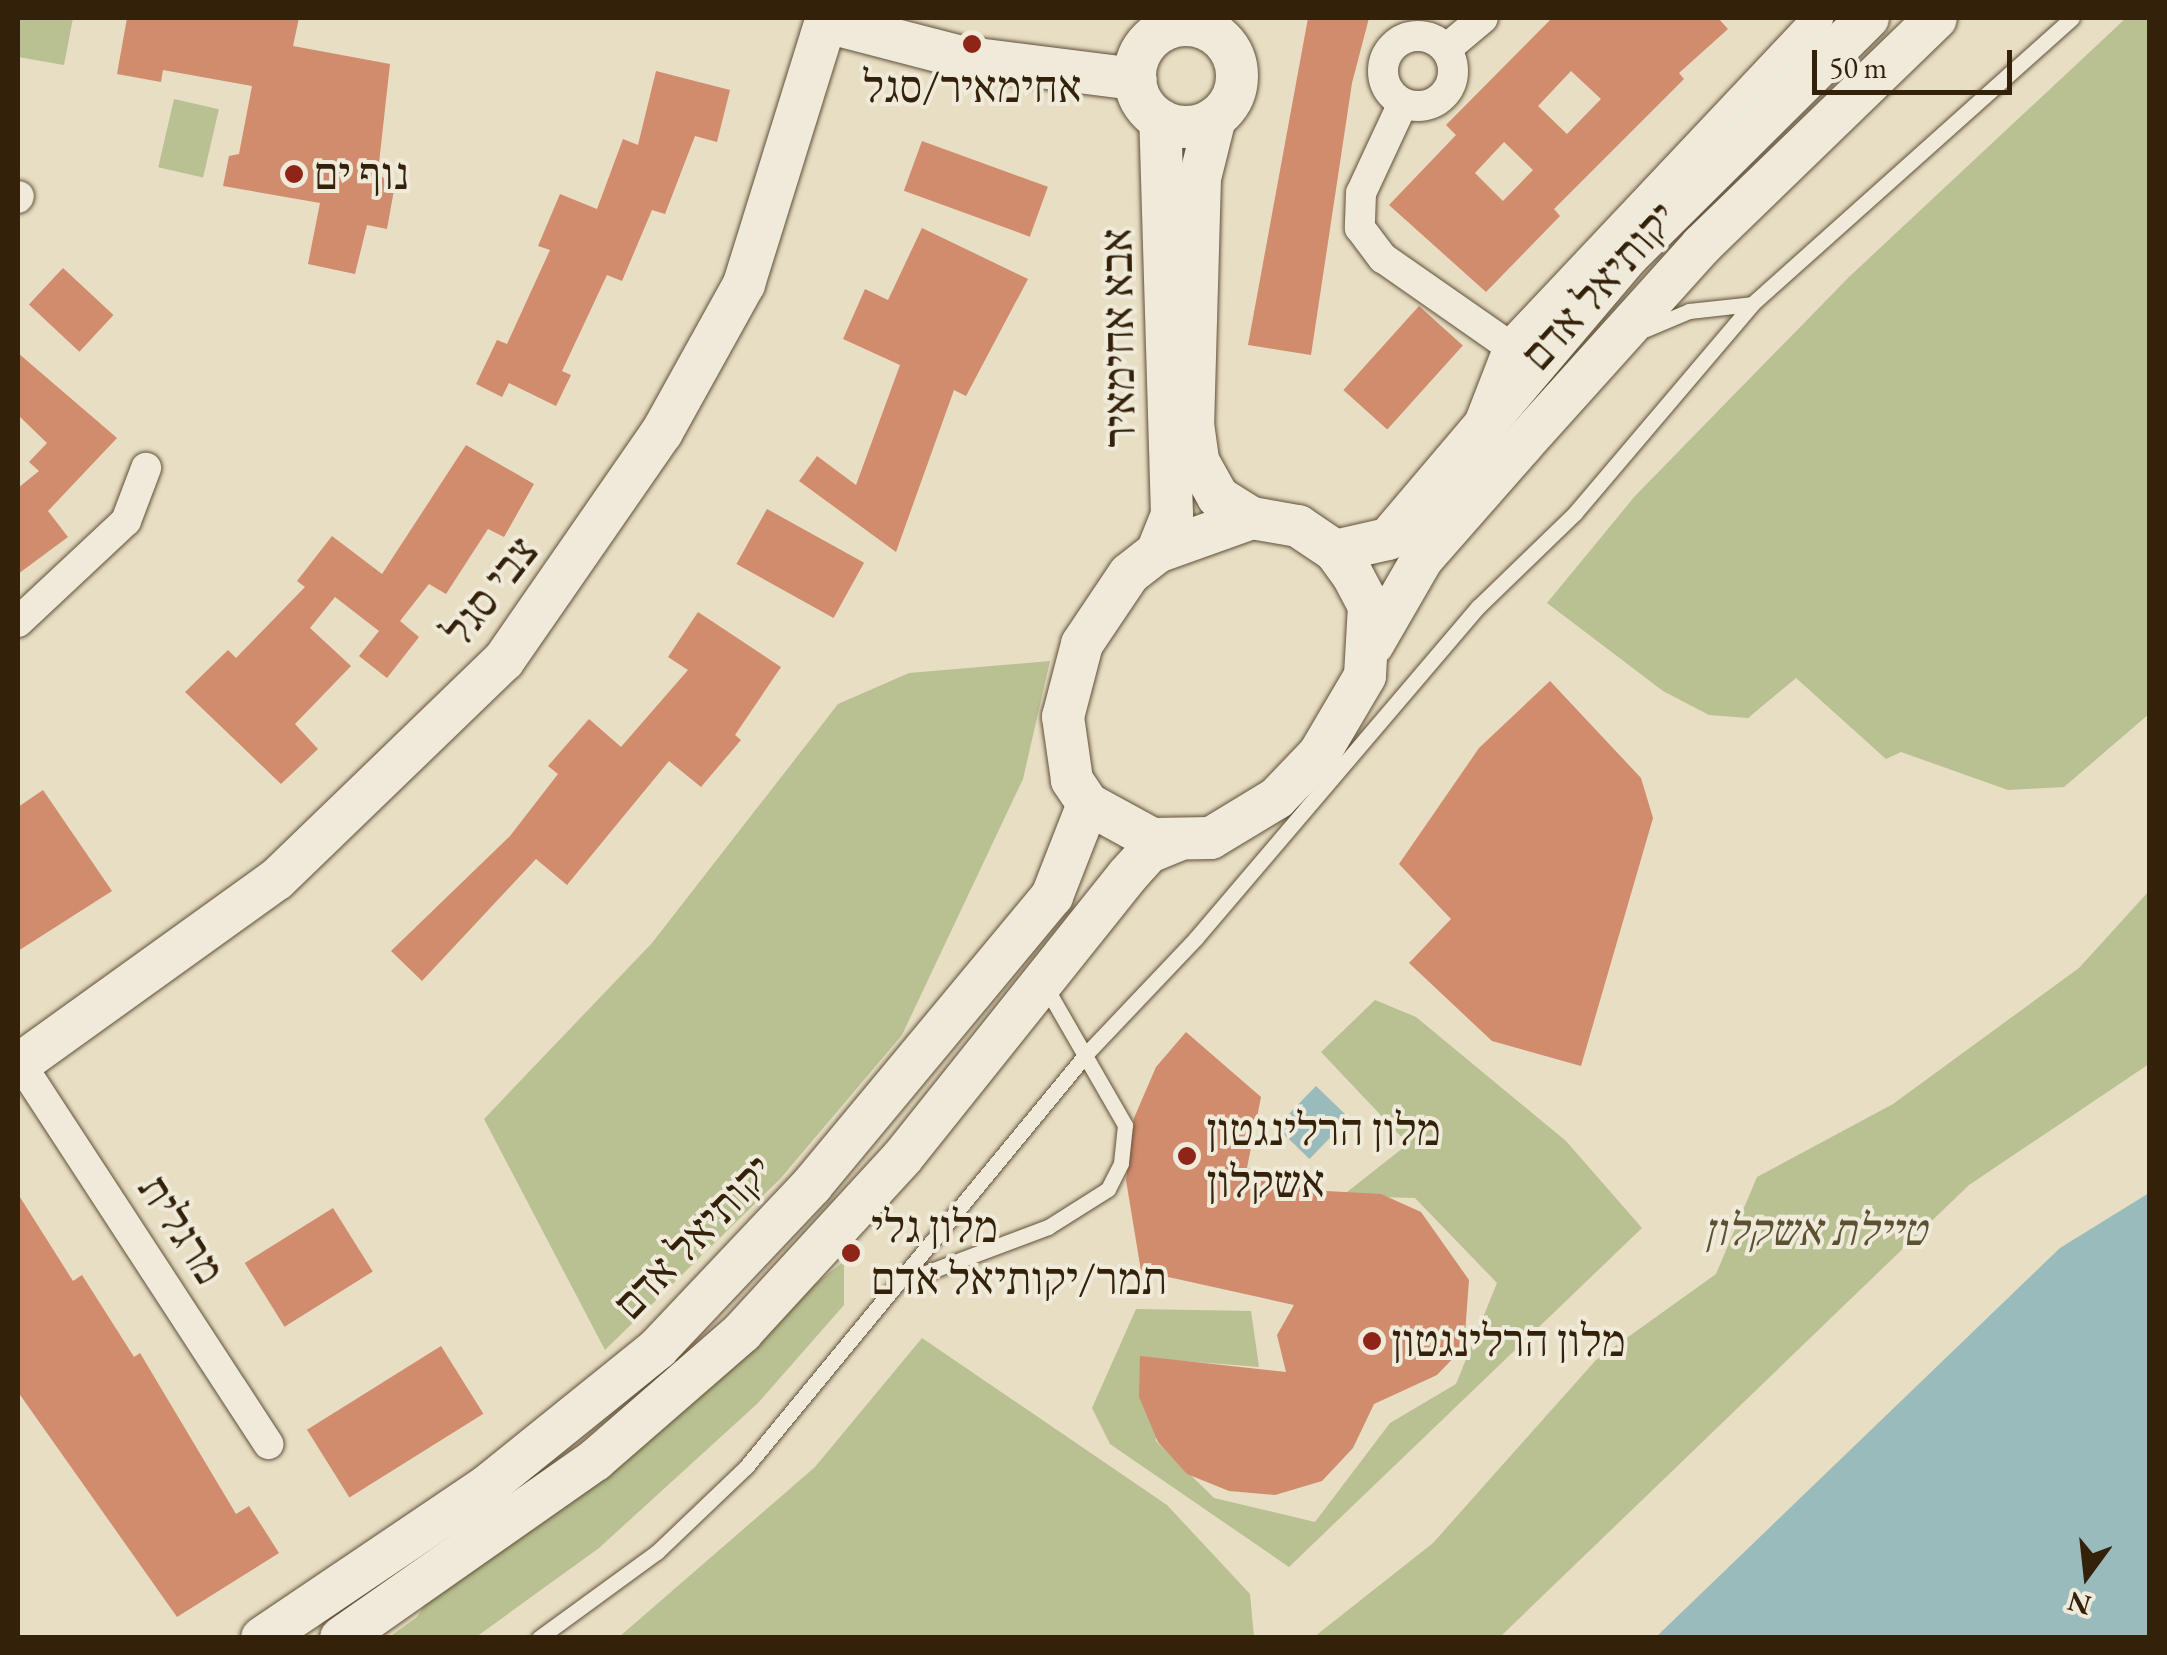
<!DOCTYPE html>
<html>
<head>
<meta charset="utf-8">
<style>
	body { margin:0 }
	#map { position:relative; width:2167px; height:1655px; overflow:hidden; background:#e7dec4; font-family:"EB Garamond","Frank Ruhl Libre",serif }
	div>[style] { position:absolute }
	[style*='--x'] { left:calc(var(--x)*1px); top:calc(var(--y)*1px); width:calc(var(--w)*1px); rotate:calc(var(--a)*1deg) }
	.green>* { inset:0; background:#b9c091; transform-origin:0 0 }
	.water>* { inset:0; background:#99bbbc; transform-origin:0 0 }
	.building>* { inset:0; background:#d18b6d; transform-origin:0 0 }
	.roads { filter:drop-shadow(0 0 2px #615038) drop-shadow(0 0 2px #615038) }
	.lane>* { height:15px; margin:-7.5px; padding:0 7.5px; transform-origin:7.5px; border-radius:7.5px; background:#efead9 }
	.street>* { height:30px; margin:-15px; padding:0 15px; transform-origin:15px; border-radius:15px; background:#efead9 }
	.street>.ring { margin:-15px; padding:0; box-sizing:content-box; background:none; border:30px solid #efead9; border-radius:50% }
	.secondary>* { height:42px; margin:-21px; padding:0 21px; transform-origin:21px; border-radius:21px; background:#efead9 }
	.secondary>.ring { margin:-21px; padding:0; box-sizing:content-box; background:none; border:42px solid #efead9; border-radius:50% }
	.dots>* { width:28px; height:28px; translate:-50% -50%; box-sizing:border-box; border:5px solid #efead9; border-radius:50% }
	span { translate:-50% -50%; white-space:nowrap; text-align:center; line-height:1.15; -webkit-text-stroke:8px #efead9; paint-order:stroke }
	.poi-label { font-size:45px; color:#34210a }
	.left { translate:0 -50%; text-align:left }
	.street-label { font-size:45px; color:#34210a }
	.park-label { font-size:45px; color:#5c5132; font-style:italic }
	.frame { position:absolute; inset:0; border:20px solid #34210a; pointer-events:none }
	.north { position:absolute; left:2037px; top:1525px; width:100px; height:100px; -webkit-text-stroke:8px #efead9; paint-order:stroke; rotate:195deg; font-size:28px; font-weight:700; line-height:40px; text-align:center; color:#34210a }
	.north::after { content:''; display:block; margin:auto; width:35px; height:45px; background:#34210a; clip-path:polygon(50% 0,100% 100%,50% 72%,0 100%) }
	.scale { position:absolute; left:1812px; top:50px; width:200px; height:45px; box-sizing:border-box; border:5px solid #34210a; border-top:0; padding-left:12px; font-size:30px; line-height:35px; white-space:nowrap; color:#34210a; -webkit-text-stroke:8px #efead9; paint-order:stroke }
</style>
</head>
<body>
<div id="map">
	<div class="green">
		<i style="clip-path:polygon(18px 18px,73px 18px,64px 65px,18px 57px)"></i>
		<i style="clip-path:polygon(2126px 18px,2150px 18px,2149px 714px,2064px 787px,2008px 790px,1901px 752px,1886px 759px,1796px 678px,1748px 718px,1709px 715px,1663px 691px,1547px 603px,1635px 496px,1849px 277px)"></i>
		<i style="left:174px;top:99px;width:46px;height:70px;rotate:13deg"></i>
		<i style="clip-path:polygon(1050px 661px,1023px 779px,902px 1035px,780px 1179px,605px 1350px,484px 1119px,652px 943px,838px 704px,909px 673px)"></i>
		<i style="clip-path:polygon(2149px 891px,2149px 1064px,1969px 1185px,1500px 1637px,1314px 1637px,1433px 1543px,1596px 1360px,1716px 1274px,1757px 1177px,1893px 1104px,2079px 968px)"></i>
		<i style="clip-path:polygon(1375px 1000px,1416px 1017px,1566px 1141px,1642px 1228px,1289px 1567px,1110px 1444px,1092px 1408px,1136px 1309px,1251px 1311px,1259px 1367px,1158px 1359px,1156px 1441px,1214px 1498px,1315px 1522px,1390px 1423px,1456px 1384px,1497px 1283px,1415px 1198px,1342px 1196px,1408px 1144px,1321px 1052px)"></i>
		<i style="clip-path:polygon(844px 1261px,844px 1305px,758px 1403px,599px 1548px,476px 1637px,388px 1638px,417px 1617px,432px 1593px)"></i>
		<i style="clip-path:polygon(922px 1338px,1167px 1505px,1250px 1594px,1254px 1637px,619px 1637px,815px 1467px)"></i>
	</div>
	<div class="water">
		<i style="left:1316px;top:1086px;width:46px;height:57px;rotate:44deg"></i>
		<i style="clip-path:polygon(2149px 1193px,2149px 1637px,1656px 1637px,2060px 1248px)"></i>
	</div>
	<div class="building">
		<i style="clip-path:polygon(127px 18px,299px 18px,293px 46px,390px 64px,378px 172px,394px 190px,387px 229px,367px 225px,355px 274px,308px 264px,320px 203px,223px 186px,229px 156px,239px 154px,252px 86px,163px 70px,161px 82px,117px 74px)"></i>
		<i style="clip-path:polygon(1308px 18px,1369px 18px,1352px 83px,1311px 355px,1248px 345px)"></i>
		<i style="clip-path:polygon(evenodd,1552px 18px,1718px 18px,1728px 29px,1679px 73px,1684px 79px,1554px 209px,1560px 216px,1486px 292px,1389px 205px,1456px 135px,1446px 125px,1552px 18px,1571px 71px,1601px 99px,1567px 134px,1538px 106px,1571px 71px,1552px 18px,1504px 142px,1533px 170px,1503px 201px,1475px 173px,1504px 142px)"></i>
		<i style="clip-path:polygon(656px 71px,730px 90px,717px 142px,695px 136px,665px 214px,652px 210px,622px 281px,607px 275px,562px 371px,571px 375px,556px 406px,509px 383px,502px 397px,476px 384px,497px 340px,507px 344px,550px 250px,538px 246px,560px 194px,597px 209px,623px 139px,638px 145px)"></i>
		<i style="left:922px;top:141px;width:134px;height:53px;rotate:20deg"></i>
		<i style="clip-path:polygon(922px 228px,1028px 279px,966px 396px,954px 390px,896px 552px,799px 481px,817px 456px,856px 485px,900px 365px,843px 339px,865px 289px,888px 300px)"></i>
		<i style="left:63px;top:268px;width:69px;height:50px;rotate:43deg"></i>
		<i style="left:1419px;top:306px;width:59px;height:113px;rotate:42deg"></i>
		<i style="clip-path:polygon(18px 353px,117px 438px,48px 511px,68px 537px,18px 574px,18px 488px,39px 471px,29px 462px,47px 443px,18px 415px)"></i>
		<i style="clip-path:polygon(466px 445px,534px 484px,504px 537px,488px 529px,446px 594px,429px 584px,400px 621px,419px 637px,387px 678px,359px 656px,379px 631px,335px 597px,310px 628px,351px 666px,295px 724px,318px 749px,281px 784px,185px 692px,228px 650px,236px 658px,305px 587px,297px 581px,332px 536px,382px 574px)"></i>
		<i style="left:767px;top:509px;width:111px;height:63px;rotate:29deg"></i>
		<i style="clip-path:polygon(698px 612px,781px 667px,735px 735px,741px 740px,701px 787px,669px 761px,567px 885px,536px 859px,422px 981px,391px 951px,510px 836px,558px 774px,548px 766px,589px 719px,621px 747px,688px 670px,668px 657px)"></i>
		<i style="clip-path:polygon(1550px 681px,1641px 778px,1653px 818px,1581px 1066px,1492px 1041px,1409px 963px,1451px 919px,1399px 864px,1479px 748px)"></i>
		<i style="clip-path:polygon(43px 790px,112px 891px,18px 951px,18px 807px)"></i>
		<i style="clip-path:polygon(1186px 1032px,1261px 1097px,1247px 1168px,1326px 1191px,1381px 1194px,1421px 1212px,1469px 1280px,1464px 1347px,1437px 1375px,1374px 1404px,1353px 1448px,1322px 1481px,1275px 1495px,1229px 1491px,1187px 1474px,1158px 1442px,1139px 1397px,1140px 1356px,1286px 1372px,1277px 1335px,1294px 1305px,1141px 1271px,1126px 1180px,1134px 1118px,1156px 1067px)"></i>
		<i style="clip-path:polygon(18px 1194px,73px 1281px,82px 1275px,134px 1357px,140px 1353px,236px 1514px,249px 1506px,279px 1553px,177px 1617px,18px 1392px)"></i>
		<i style="left:333px;top:1208px;width:75px;height:104px;rotate:58deg"></i>
		<i style="left:441px;top:1346px;width:80px;height:158px;rotate:58deg"></i>
	</div>
	<div class="roads">
		<div class="lane">
			<i style="--x:1646;--y:329;--w:47;--a:-22.7"></i>
			<i style="--x:1689;--y:311;--w:63;--a:-6.3"></i>
			<i style="--x:907;--y:1280;--w:151;--a:-20.6"></i>
			<i style="--x:1048;--y:1227;--w:71;--a:-32.3"></i>
			<i style="--x:1108;--y:1189;--w:29;--a:-63"></i>
			<i style="--x:1121;--y:1163;--w:38;--a:-84"></i>
			<i style="--x:1125;--y:1125;--w:163;--a:-119.9"></i>
			<i style="--x:539;--y:1638;--w:146;--a:-36.1"></i>
			<i style="--x:657;--y:1552;--w:123;--a:-43.7"></i>
			<i style="--x:746;--y:1467;--w:536;--a:-50.52"></i>
			<i style="--x:1087;--y:1053;--w:158;--a:-46.5"></i>
			<i style="--x:1196;--y:938;--w:435;--a:-49.6"></i>
			<i style="--x:1478;--y:607;--w:135;--a:-44.1"></i>
			<i style="--x:1575;--y:513;--w:274;--a:-49.7"></i>
			<i style="--x:1752;--y:304;--w:429;--a:-41.8"></i>
		</div>
		<div class="street">
			<i class="ring" style="left:1383px;top:36px;width:40px;height:40px"></i>
			<i style="--x:1446;--y:49;--w:48;--a:-40"></i>
			<i style="--x:1403;--y:103;--w:99;--a:115"></i>
			<i style="--x:1361;--y:193;--w:35;--a:92"></i>
			<i style="--x:1360;--y:228;--w:38;--a:53"></i>
			<i style="--x:1383;--y:258;--w:154;--a:34.9"></i>
			<i style="--x:18;--y:198;--w:2;--a:-63"></i>
			<i style="--x:1478;--y:426;--w:86;--a:-68.8"></i>
			<i style="--x:1509;--y:346;--w:451;--a:-46.7"></i>
			<i style="--x:18;--y:622;--w:148;--a:-43.1"></i>
			<i style="--x:126;--y:521;--w:57;--a:-69.3"></i>
			<i style="--x:20;--y:1063;--w:455;--a:56.9"></i>
		</div>
		<div class="secondary">
			<i style="--x:826;--y:22;--w:139;--a:14.5"></i>
			<i style="--x:961;--y:57;--w:176;--a:7.2"></i>
			<i class="ring" style="left:1135px;top:25px;width:60px;height:60px"></i>
			<i style="--x:1215;--y:118;--w:62;--a:104"></i>
			<i style="--x:1200;--y:178;--w:246;--a:91.6"></i>
			<i style="--x:1193;--y:424;--w:37;--a:82"></i>
			<i style="--x:1198;--y:461;--w:41;--a:60.9"></i>
			<i style="--x:1218;--y:497;--w:40;--a:32"></i>
			<i style="--x:1252;--y:518;--w:47;--a:9.9"></i>
			<i style="--x:1298;--y:526;--w:45;--a:34"></i>
			<i style="--x:1335;--y:551;--w:29;--a:54"></i>
			<i style="--x:1352;--y:574;--w:36;--a:62"></i>
			<i style="--x:1369;--y:606;--w:70;--a:93.3"></i>
			<i style="--x:1365;--y:676;--w:91;--a:120.5"></i>
			<i style="--x:1319;--y:754;--w:61;--a:133.7"></i>
			<i style="--x:1277;--y:798;--w:77;--a:148.8"></i>
			<i style="--x:1211;--y:838;--w:59;--a:179"></i>
			<i style="--x:1152;--y:839;--w:73;--a:-151.3"></i>
			<i style="--x:1088;--y:804;--w:29;--a:-124"></i>
			<i style="--x:1072;--y:780;--w:64;--a:-98.1"></i>
			<i style="--x:1063;--y:717;--w:75;--a:-75.4"></i>
			<i style="--x:1082;--y:644;--w:84;--a:-56.1"></i>
			<i style="--x:1129;--y:574;--w:36;--a:-38"></i>
			<i style="--x:1157;--y:552;--w:101;--a:-19.7"></i>
			<i style="--x:1335;--y:551;--w:54;--a:-12.8"></i>
			<i style="--x:1388;--y:539;--w:372;--a:-49.7"></i>
			<i style="--x:1629;--y:255;--w:337;--a:-44.8"></i>
			<i style="--x:1157;--y:552;--w:40;--a:-68"></i>
			<i style="--x:1172;--y:515;--w:395;--a:-91.7"></i>
			<i style="--x:1373;--y:644;--w:98;--a:-60"></i>
			<i style="--x:1422;--y:559;--w:152;--a:-48.7"></i>
			<i style="--x:1522;--y:445;--w:268;--a:-48"></i>
			<i style="--x:1701;--y:246;--w:327;--a:-44.1"></i>
			<i style="--x:18;--y:1065;--w:319;--a:-35.7"></i>
			<i style="--x:277;--y:879;--w:315;--a:-44"></i>
			<i style="--x:504;--y:660;--w:277;--a:-55.3"></i>
			<i style="--x:662;--y:432;--w:169;--a:-61"></i>
			<i style="--x:744;--y:284;--w:279;--a:-72.7"></i>
			<i style="--x:262;--y:1638;--w:270;--a:-34"></i>
			<i style="--x:486;--y:1487;--w:221;--a:-38.9"></i>
			<i style="--x:658;--y:1348;--w:224;--a:-46.6"></i>
			<i style="--x:812;--y:1185;--w:376;--a:-50.3"></i>
			<i style="--x:1052;--y:896;--w:99;--a:-68.6"></i>
			<i style="--x:341;--y:1638;--w:310;--a:-35"></i>
			<i style="--x:595;--y:1460;--w:195;--a:-41"></i>
			<i style="--x:742;--y:1332;--w:236;--a:-47.4"></i>
			<i style="--x:902;--y:1158;--w:362;--a:-51.4"></i>
			<i style="--x:1128;--y:875;--w:31;--a:-48"></i>
			<i style="--x:1149;--y:852;--w:29;--a:-22"></i>
		</div>
	</div>
	<div class="dots">
		<i style="left:972px;top:44px;background:#8f2418"></i>
		<i style="left:294px;top:174px;background:#8f2418"></i>
		<i style="left:1187px;top:1156px;background:#8f2418"></i>
		<i style="left:851px;top:1253px;background:#8f2418"></i>
		<i style="left:1372px;top:1341px;background:#8f2418"></i>
	</div>
	<div class="poi-label">
		<span style="left:972px;top:87px">אחימאיר/סגל</span>
		<span class="left" style="left:314px;top:174px">נוף ים</span>
		<span class="left" style="left:1207px;top:1156px">מלון הרלינגטון<br>אשקלון</span>
		<span class="left" style="left:871px;top:1253px">מלון גלי<br>תמר/יקותיאל אדם</span>
		<span class="left" style="left:1392px;top:1341px">מלון הרלינגטון</span>
	</div>
	<div class="street-label">
		<span style="left:1599px;top:286px;rotate:-48deg">יקותיאל אדם</span>
		<span style="left:1118px;top:338px;rotate:-91deg">אבא אחימאיר</span>
		<span style="left:490px;top:591px;rotate:-52deg">צבי סגל</span>
		<span style="left:182px;top:1229px;rotate:57deg">מרגלית</span>
		<span style="left:693px;top:1237px;rotate:-46deg">יקותיאל אדם</span>
	</div>
	<div class="park-label">
		<span style="left:1815px;top:1230px">טיילת אשקלון</span>
	</div>
	<div class="frame"></div>
	<div class="north">N</div>
	<div class="scale">50 m</div>
</div>
</body>
</html>
